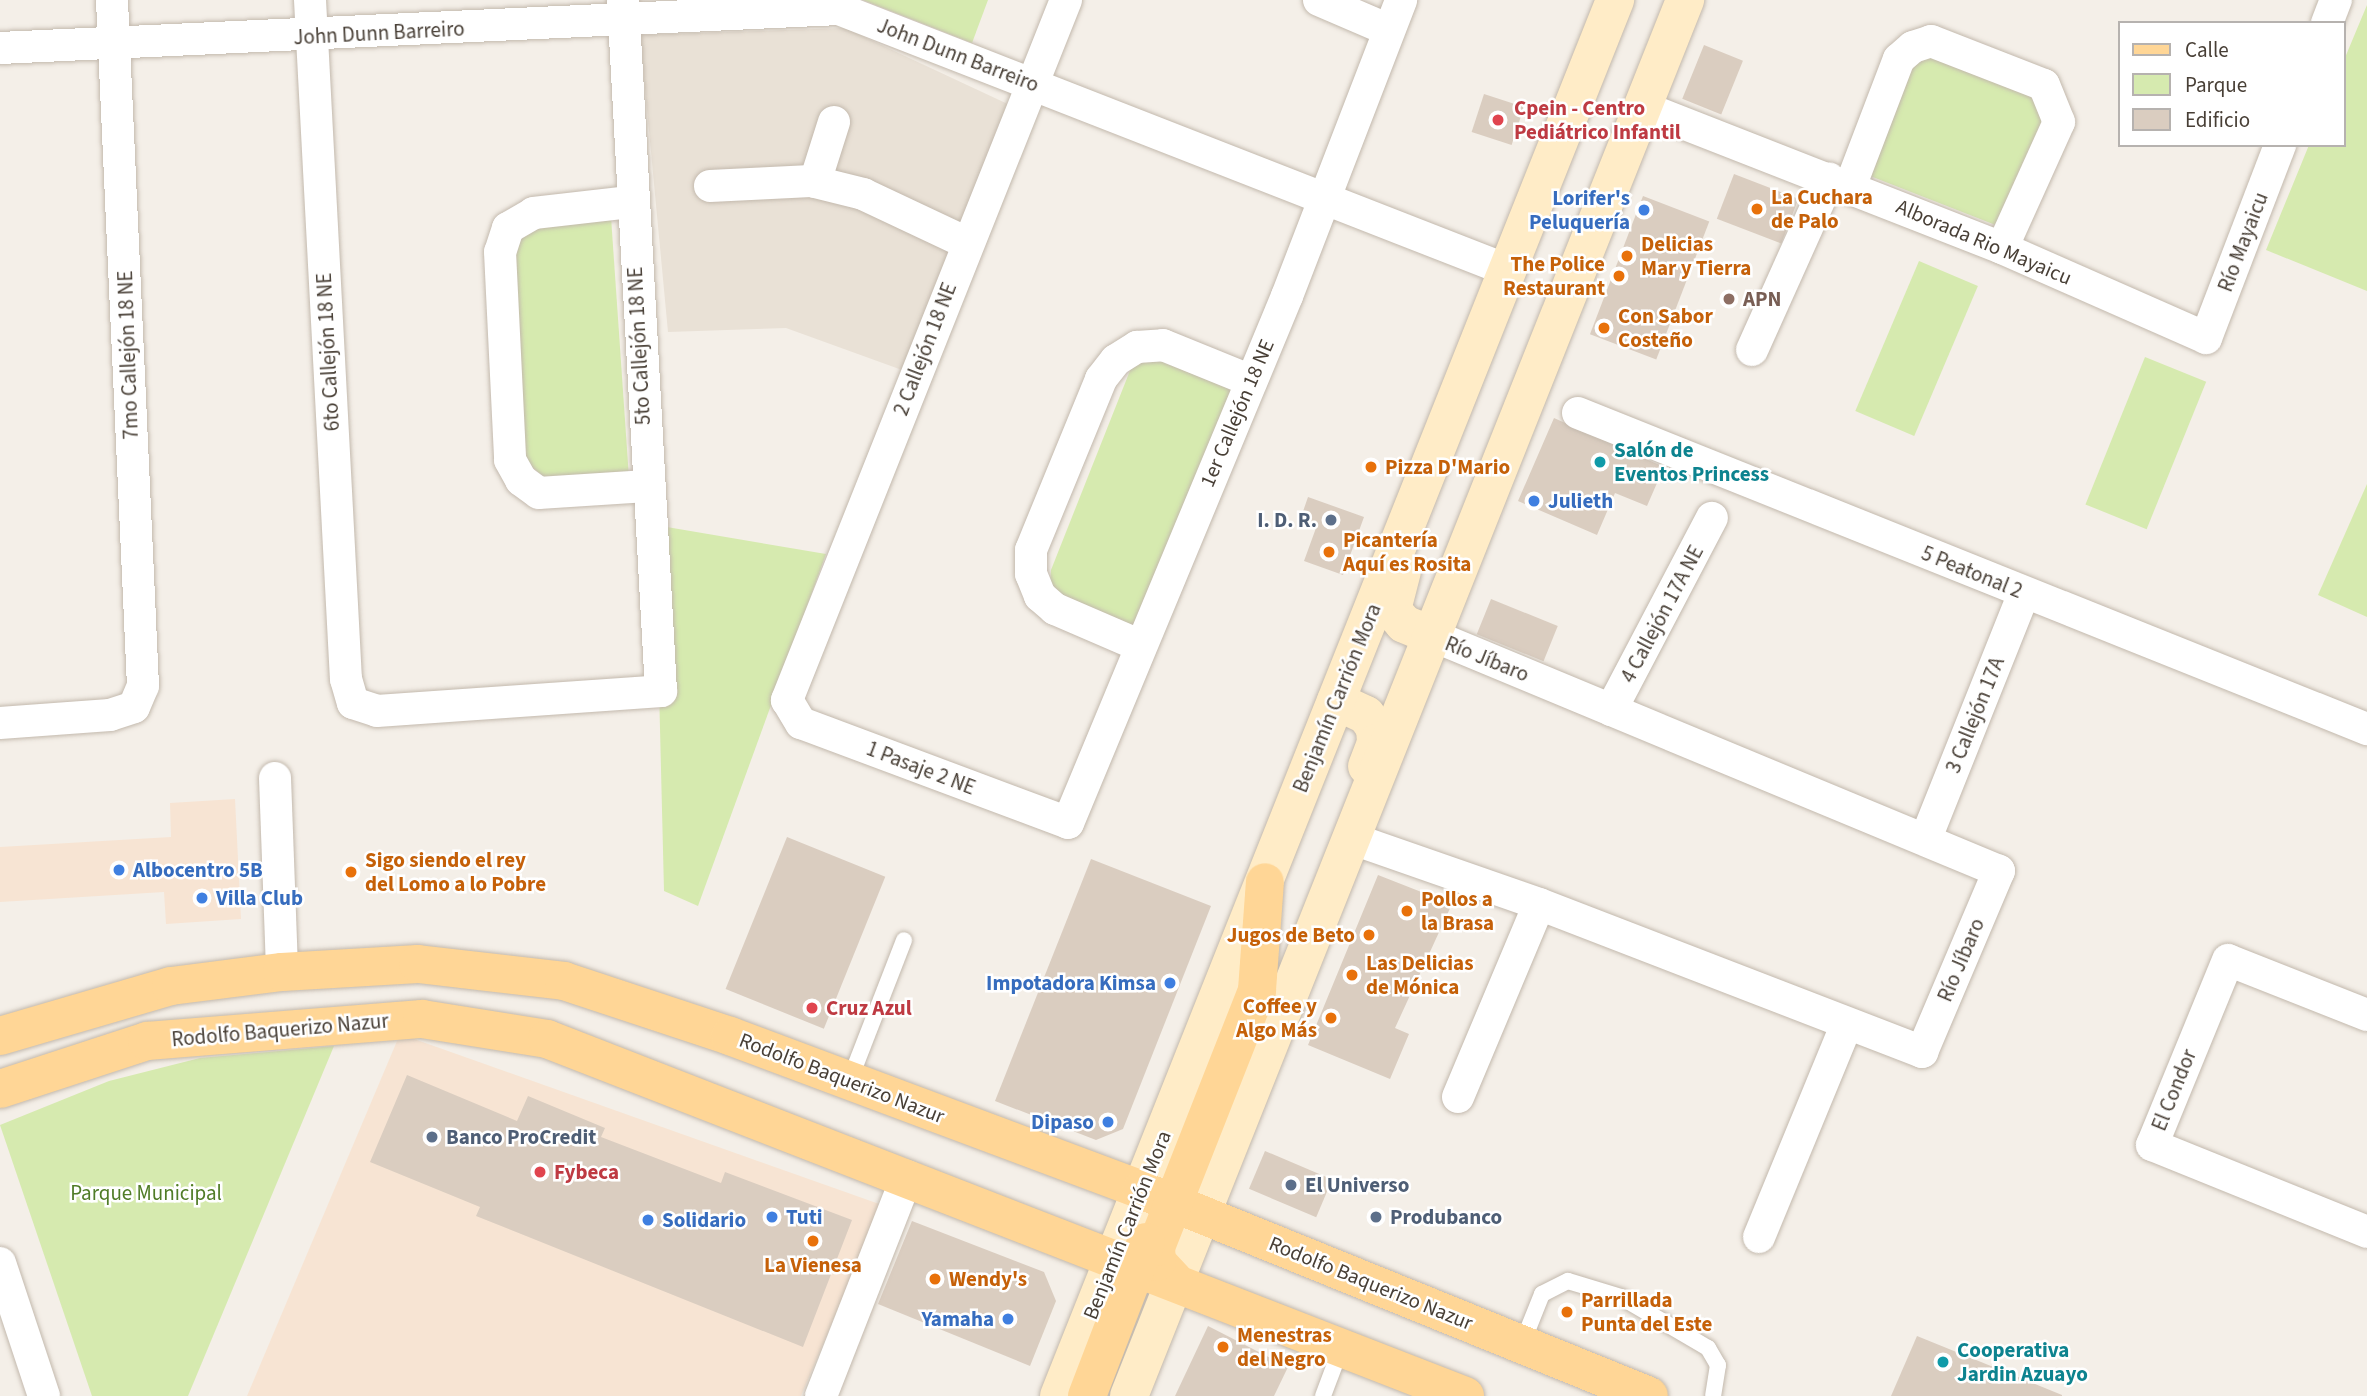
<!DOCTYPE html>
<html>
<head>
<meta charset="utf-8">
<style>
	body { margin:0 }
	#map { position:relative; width:2367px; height:1396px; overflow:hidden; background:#f4efe8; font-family:"Source Sans 3",sans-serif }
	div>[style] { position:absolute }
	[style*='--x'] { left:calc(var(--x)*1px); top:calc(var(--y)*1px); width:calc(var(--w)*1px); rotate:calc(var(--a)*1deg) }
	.residential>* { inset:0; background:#e9e1d6 }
	.commercial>* { inset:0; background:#f7e4d3 }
	.green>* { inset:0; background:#d6eaaf; transform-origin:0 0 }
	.building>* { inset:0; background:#dacdc0; transform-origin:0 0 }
	.roads { filter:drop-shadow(0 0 2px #c3b9ad) drop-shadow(0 0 2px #c3b9ad) }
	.service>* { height:16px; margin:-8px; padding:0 8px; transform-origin:8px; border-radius:8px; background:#fff }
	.minor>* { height:32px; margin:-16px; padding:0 16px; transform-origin:16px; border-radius:16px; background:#fff }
	.secondary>* { height:38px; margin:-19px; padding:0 19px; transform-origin:19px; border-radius:19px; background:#ffecc7 }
	.primary>* { height:38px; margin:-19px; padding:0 19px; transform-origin:19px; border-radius:19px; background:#ffd696 }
	.dots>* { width:19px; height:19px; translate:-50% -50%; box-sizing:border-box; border:4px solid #fff; border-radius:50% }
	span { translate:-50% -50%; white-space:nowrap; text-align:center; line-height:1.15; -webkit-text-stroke:5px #fff; paint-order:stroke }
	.street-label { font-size:21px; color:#483f36 }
	.health-label { font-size:21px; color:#be3a42; font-weight:700 }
	.left { translate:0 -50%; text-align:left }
	.food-label { font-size:21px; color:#c56008; font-weight:700 }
	.right { translate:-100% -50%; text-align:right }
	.shop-label { font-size:21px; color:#366cbe; font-weight:700 }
	.education-label { font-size:21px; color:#785e54; font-weight:700 }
	.culture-label { font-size:21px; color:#0d838f; font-weight:700 }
	.service-label { font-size:21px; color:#4e5e75; font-weight:700 }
	.park-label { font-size:21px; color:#507c27 }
	.legend { position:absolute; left:2118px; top:21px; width:228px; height:126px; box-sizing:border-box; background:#fff; border:2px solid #b6b2af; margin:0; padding:9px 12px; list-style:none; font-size:21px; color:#483f36 }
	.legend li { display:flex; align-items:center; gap:14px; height:35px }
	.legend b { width:35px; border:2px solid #b6b2af }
</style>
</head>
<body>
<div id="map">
	<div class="residential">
		<i style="clip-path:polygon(845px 28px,1012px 106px,902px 370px,786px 328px,668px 332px,640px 35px)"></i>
	</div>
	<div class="commercial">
		<i style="clip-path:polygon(235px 799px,241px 919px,166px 924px,164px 892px,0 902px,0 847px,171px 837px,170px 803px)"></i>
		<i style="clip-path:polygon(400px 1034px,882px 1205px,801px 1396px,247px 1396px)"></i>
	</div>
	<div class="green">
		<i style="clip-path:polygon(863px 0,988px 0,972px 43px)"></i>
		<i style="clip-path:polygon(2367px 5px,2367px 291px,2266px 250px,2309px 145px,2344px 145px,2344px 60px)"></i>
		<i style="clip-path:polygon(1933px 51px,2034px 92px,2046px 124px,1998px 226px,1865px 174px,1905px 68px)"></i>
		<i style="clip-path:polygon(611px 217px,629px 478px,552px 484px,524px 460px,515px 244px,544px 220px)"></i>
		<i style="left:1919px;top:261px;width:64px;height:163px;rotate:23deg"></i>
		<i style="left:2145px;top:357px;width:66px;height:159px;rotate:22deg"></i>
		<i style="clip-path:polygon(1150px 360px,1175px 361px,1238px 385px,1135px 635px,1050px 589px,1051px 570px,1133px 363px)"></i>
		<i style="clip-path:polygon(2367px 484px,2367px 617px,2318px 595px)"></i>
		<i style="clip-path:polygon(655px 525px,826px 554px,698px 906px,664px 891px)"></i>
		<i style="clip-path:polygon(334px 1046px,188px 1396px,92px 1396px,0 1125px,109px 1081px,200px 1058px)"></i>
	</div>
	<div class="building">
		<i style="left:1704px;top:45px;width:42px;height:58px;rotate:22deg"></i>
		<i style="left:1484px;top:94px;width:42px;height:40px;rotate:18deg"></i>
		<i style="left:1734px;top:174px;width:69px;height:48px;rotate:21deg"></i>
		<i style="left:1643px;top:196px;width:71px;height:148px;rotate:21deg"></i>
		<i style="clip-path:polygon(1554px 418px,1664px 467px,1647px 506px,1615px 493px,1597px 535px,1518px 501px)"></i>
		<i style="clip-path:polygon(1308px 497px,1364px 517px,1343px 575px,1304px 561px,1316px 528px,1299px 523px)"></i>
		<i style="left:1491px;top:599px;width:72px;height:38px;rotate:22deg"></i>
		<i style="left:787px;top:837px;width:106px;height:164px;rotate:22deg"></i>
		<i style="clip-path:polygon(1091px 859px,1211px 906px,1123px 1129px,1096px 1140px,995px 1101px)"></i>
		<i style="clip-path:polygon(1378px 875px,1452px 904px,1395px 1028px,1409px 1034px,1390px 1079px,1308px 1045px)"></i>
		<i style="clip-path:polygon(407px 1075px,517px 1121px,528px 1096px,605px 1128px,601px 1137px,721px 1183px,725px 1172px,852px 1220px,803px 1347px,476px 1216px,480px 1207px,370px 1162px)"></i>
		<i style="left:1265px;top:1151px;width:73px;height:41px;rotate:23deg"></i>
		<i style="clip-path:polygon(912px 1221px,1044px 1272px,1056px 1301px,1030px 1366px,878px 1304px)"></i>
		<i style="clip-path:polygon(1208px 1326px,1288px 1367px,1274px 1396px,1175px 1396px)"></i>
		<i style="clip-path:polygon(1917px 1336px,2062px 1395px,2062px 1396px,1891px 1396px)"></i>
	</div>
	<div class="roads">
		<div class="service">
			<i style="--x:849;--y:1082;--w:152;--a:-68.8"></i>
			<i style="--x:1522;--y:1344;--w:54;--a:-68.2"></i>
			<i style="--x:1542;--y:1294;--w:29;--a:-27"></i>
			<i style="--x:1568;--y:1281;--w:55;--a:16.8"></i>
			<i style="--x:1621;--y:1297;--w:101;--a:30.4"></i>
			<i style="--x:1708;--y:1348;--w:20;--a:60"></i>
			<i style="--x:1718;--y:1365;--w:31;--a:99"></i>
			<i style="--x:1323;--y:1396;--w:51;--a:-69.4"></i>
		</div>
		<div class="minor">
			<i style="--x:310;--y:0;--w:680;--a:86.97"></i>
			<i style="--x:346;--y:679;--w:25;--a:74"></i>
			<i style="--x:353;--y:703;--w:25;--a:18"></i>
			<i style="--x:377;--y:711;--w:285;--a:-4"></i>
			<i style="--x:661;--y:691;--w:692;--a:-93.15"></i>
			<i style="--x:1066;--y:0;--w:754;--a:111.73"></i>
			<i style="--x:787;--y:700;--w:27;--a:59"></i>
			<i style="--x:801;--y:723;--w:285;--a:20.5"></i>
			<i style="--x:1068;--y:823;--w:571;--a:-67.43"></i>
			<i style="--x:1287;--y:296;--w:317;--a:-68.9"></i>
			<i style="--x:1319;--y:0;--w:76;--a:23.2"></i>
			<i style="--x:2327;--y:23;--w:25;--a:-69"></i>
			<i style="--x:0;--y:48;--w:840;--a:-2.66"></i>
			<i style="--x:839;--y:9;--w:717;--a:21.34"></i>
			<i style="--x:1642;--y:107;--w:387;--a:21.4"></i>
			<i style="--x:2002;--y:248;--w:223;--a:23.8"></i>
			<i style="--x:2206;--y:338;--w:207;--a:-69"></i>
			<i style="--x:815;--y:182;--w:63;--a:-72.4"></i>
			<i style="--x:710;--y:186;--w:101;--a:-2.8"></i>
			<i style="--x:811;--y:181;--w:54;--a:14"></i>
			<i style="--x:863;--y:194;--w:115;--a:25.2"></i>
			<i style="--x:1850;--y:187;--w:137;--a:-69.1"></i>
			<i style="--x:1899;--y:59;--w:18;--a:-41"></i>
			<i style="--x:1913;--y:47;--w:19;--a:-18"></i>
			<i style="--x:1931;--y:41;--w:121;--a:21.3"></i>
			<i style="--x:2044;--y:85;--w:40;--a:68"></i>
			<i style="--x:2059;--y:122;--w:138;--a:114.3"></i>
			<i style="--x:630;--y:202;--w:97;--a:173.5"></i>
			<i style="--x:534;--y:213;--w:30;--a:150"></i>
			<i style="--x:508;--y:228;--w:25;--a:108"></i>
			<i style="--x:500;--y:252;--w:208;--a:87.2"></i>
			<i style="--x:510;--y:460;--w:23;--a:61"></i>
			<i style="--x:521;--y:480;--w:22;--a:36"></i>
			<i style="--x:539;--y:493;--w:108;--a:-3.7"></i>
			<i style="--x:1752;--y:350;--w:188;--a:-65.8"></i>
			<i style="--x:1578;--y:413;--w:850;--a:21.83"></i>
			<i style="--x:1141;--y:646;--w:94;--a:-156.7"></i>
			<i style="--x:1055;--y:609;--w:20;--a:-139"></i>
			<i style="--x:1040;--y:596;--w:24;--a:-112"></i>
			<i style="--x:1031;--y:574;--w:24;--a:-90"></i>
			<i style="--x:1031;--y:550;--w:185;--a:-67.7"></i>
			<i style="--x:1101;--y:379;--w:24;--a:-52"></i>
			<i style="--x:1116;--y:360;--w:25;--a:-32"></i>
			<i style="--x:1137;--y:347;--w:26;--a:-4"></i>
			<i style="--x:1163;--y:345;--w:93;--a:22.1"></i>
			<i style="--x:1611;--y:710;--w:217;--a:-62.3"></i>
			<i style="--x:0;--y:723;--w:110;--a:-4.2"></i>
			<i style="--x:110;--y:715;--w:25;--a:-18"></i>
			<i style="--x:134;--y:707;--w:23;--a:-67"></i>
			<i style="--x:143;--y:686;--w:687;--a:-92.59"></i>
			<i style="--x:275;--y:778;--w:194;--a:87.9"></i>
			<i style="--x:1350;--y:838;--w:200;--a:19.2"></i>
			<i style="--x:1539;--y:904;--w:411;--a:21.1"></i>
			<i style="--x:1922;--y:1052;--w:197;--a:-67"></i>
			<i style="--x:1999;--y:871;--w:615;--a:-157.44"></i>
			<i style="--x:1926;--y:838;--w:264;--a:-68.2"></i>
			<i style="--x:2367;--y:1015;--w:149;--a:-158.4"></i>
			<i style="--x:2228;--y:960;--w:200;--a:112.3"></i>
			<i style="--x:2152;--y:1145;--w:232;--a:22"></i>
			<i style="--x:1458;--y:1097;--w:209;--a:-67.2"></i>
			<i style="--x:1759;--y:1237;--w:228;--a:-67.6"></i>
			<i style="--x:0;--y:1263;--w:140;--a:71.7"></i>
			<i style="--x:821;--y:1396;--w:236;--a:-68.6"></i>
		</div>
		<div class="secondary">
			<i style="--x:1402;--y:571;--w:40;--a:104.4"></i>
			<i style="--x:1392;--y:610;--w:18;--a:49"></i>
			<i style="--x:1404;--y:624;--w:29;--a:22"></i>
			<i style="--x:1336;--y:701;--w:33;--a:25"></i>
			<i style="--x:1366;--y:715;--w:16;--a:55"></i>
			<i style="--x:1375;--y:728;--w:15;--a:86"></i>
			<i style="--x:1376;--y:743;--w:25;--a:111"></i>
			<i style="--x:1059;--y:1396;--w:1503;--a:-68.28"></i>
			<i style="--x:1129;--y:1396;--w:1503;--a:-68.28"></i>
		</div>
		<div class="primary">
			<i style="--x:0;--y:1036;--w:178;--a:-16.3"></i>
			<i style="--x:171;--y:986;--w:112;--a:-7.2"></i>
			<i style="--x:282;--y:972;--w:136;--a:-3.4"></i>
			<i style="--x:418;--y:964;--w:147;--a:6.6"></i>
			<i style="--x:564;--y:981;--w:175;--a:18.3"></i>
			<i style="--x:730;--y:1036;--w:439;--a:20.5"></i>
			<i style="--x:1141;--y:1190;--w:548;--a:22.07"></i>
			<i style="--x:0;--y:1089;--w:155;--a:-18.1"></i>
			<i style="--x:147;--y:1041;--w:276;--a:-4.6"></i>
			<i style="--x:422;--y:1019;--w:127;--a:9.1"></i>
			<i style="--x:547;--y:1039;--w:985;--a:21.25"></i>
			<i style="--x:1174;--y:1280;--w:25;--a:-133"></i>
			<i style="--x:1157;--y:1262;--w:15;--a:-94"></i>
			<i style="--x:1156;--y:1247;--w:276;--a:-68.5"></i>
			<i style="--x:1257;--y:990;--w:108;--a:-85.8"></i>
			<i style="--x:1087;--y:1396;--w:165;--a:-69"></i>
		</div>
	</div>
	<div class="dots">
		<i style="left:1498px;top:120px;background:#e0444e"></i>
		<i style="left:1757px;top:209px;background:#e8710a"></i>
		<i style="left:1644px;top:210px;background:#3f7fe0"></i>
		<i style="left:1627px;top:256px;background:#e8710a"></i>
		<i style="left:1619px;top:276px;background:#e8710a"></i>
		<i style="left:1729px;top:299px;background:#8d6e63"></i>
		<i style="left:1604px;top:328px;background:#e8710a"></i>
		<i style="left:1600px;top:462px;background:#0f9aa8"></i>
		<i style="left:1371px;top:467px;background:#e8710a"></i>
		<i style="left:1534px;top:501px;background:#3f7fe0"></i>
		<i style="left:1331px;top:520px;background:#5c6f8a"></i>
		<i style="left:1329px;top:552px;background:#e8710a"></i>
		<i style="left:119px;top:870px;background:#3f7fe0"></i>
		<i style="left:351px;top:872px;background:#e8710a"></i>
		<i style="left:202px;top:898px;background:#3f7fe0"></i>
		<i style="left:1407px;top:911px;background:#e8710a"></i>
		<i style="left:1369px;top:935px;background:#e8710a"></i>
		<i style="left:1352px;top:975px;background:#e8710a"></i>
		<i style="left:1170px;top:983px;background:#3f7fe0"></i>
		<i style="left:812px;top:1008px;background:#e0444e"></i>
		<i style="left:1331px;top:1018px;background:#e8710a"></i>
		<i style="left:1108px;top:1122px;background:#3f7fe0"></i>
		<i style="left:432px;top:1137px;background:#5c6f8a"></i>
		<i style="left:540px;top:1172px;background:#e0444e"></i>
		<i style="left:1291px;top:1185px;background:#5c6f8a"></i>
		<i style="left:772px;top:1217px;background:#3f7fe0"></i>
		<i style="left:1376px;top:1217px;background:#5c6f8a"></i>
		<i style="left:648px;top:1220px;background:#3f7fe0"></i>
		<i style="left:813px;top:1241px;background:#e8710a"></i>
		<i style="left:935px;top:1279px;background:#e8710a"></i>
		<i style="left:1567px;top:1312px;background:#e8710a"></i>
		<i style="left:1008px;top:1319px;background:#3f7fe0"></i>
		<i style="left:1223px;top:1347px;background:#e8710a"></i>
		<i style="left:1943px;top:1362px;background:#0f9aa8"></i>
	</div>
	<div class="street-label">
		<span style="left:379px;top:33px;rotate:-3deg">John Dunn Barreiro</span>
		<span style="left:958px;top:55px;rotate:21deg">John Dunn Barreiro</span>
		<span style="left:1984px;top:242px;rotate:23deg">Alborada Rio Mayaicu</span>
		<span style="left:2243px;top:242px;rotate:-69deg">Río Mayaicu</span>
		<span style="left:639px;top:346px;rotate:-93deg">5to Callejón 18 NE</span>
		<span style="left:925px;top:349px;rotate:-69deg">2 Callejón 18 NE</span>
		<span style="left:328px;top:352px;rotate:-93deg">6to Callejón 18 NE</span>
		<span style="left:128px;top:355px;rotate:-92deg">7mo Callejón 18 NE</span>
		<span style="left:1237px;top:413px;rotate:-67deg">1er Callejón 18 NE</span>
		<span style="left:1972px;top:572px;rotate:22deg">5 Peatonal 2</span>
		<span style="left:1662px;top:614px;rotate:-62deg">4 Callejón 17A NE</span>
		<span style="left:1487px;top:659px;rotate:22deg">Río Jíbaro</span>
		<span style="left:1337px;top:698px;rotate:-68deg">Benjamín Carrión Mora</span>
		<span style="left:1975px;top:715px;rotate:-68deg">3 Callejón 17A</span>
		<span style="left:921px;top:768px;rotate:21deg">1 Pasaje 2 NE</span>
		<span style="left:1961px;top:960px;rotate:-67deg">Río Jíbaro</span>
		<span style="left:280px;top:1030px;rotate:-5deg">Rodolfo Baquerizo Nazur</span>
		<span style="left:842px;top:1078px;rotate:21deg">Rodolfo Baquerizo Nazur</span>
		<span style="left:2174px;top:1090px;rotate:-68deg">El Condor</span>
		<span style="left:1127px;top:1225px;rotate:-68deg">Benjamín Carrión Mora</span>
		<span style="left:1371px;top:1283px;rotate:22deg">Rodolfo Baquerizo Nazur</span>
	</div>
	<div class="health-label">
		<span class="left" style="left:1514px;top:120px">Cpein - Centro<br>Pediátrico Infantil</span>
		<span class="left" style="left:826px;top:1008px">Cruz Azul</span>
		<span class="left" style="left:554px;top:1172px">Fybeca</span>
	</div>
	<div class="food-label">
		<span class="left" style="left:1771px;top:209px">La Cuchara<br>de Palo</span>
		<span class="left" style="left:1641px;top:256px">Delicias<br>Mar y Tierra</span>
		<span class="right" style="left:1605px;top:276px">The Police<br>Restaurant</span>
		<span class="left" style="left:1618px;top:328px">Con Sabor<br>Costeño</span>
		<span class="left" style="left:1385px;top:467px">Pizza D'Mario</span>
		<span class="left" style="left:1343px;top:552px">Picantería<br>Aquí es Rosita</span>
		<span class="left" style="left:365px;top:872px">Sigo siendo el rey<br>del Lomo a lo Pobre</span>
		<span class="left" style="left:1421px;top:911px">Pollos a<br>la Brasa</span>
		<span class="right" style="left:1355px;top:935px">Jugos de Beto</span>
		<span class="left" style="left:1366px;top:975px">Las Delicias<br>de Mónica</span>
		<span class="right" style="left:1317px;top:1018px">Coffee y<br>Algo Más</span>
		<span style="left:813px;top:1265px">La Vienesa</span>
		<span class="left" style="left:949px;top:1279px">Wendy's</span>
		<span class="left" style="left:1581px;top:1312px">Parrillada<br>Punta del Este</span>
		<span class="left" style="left:1237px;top:1347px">Menestras<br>del Negro</span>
	</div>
	<div class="shop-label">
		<span class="right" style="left:1630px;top:210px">Lorifer's<br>Peluquería</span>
		<span class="left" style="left:1548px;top:501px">Julieth</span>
		<span class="left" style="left:133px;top:870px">Albocentro 5B</span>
		<span class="left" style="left:216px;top:898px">Villa Club</span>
		<span class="right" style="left:1156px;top:983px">Impotadora Kimsa</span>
		<span class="right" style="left:1094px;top:1122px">Dipaso</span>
		<span class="left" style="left:786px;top:1217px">Tuti</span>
		<span class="left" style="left:662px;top:1220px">Solidario</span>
		<span class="right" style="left:994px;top:1319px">Yamaha</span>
	</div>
	<div class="education-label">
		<span class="left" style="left:1743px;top:299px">APN</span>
	</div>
	<div class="culture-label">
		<span class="left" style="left:1614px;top:462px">Salón de<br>Eventos Princess</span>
		<span class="left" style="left:1957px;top:1362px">Cooperativa<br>Jardin Azuayo</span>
	</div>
	<div class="service-label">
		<span class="right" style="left:1317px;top:520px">I. D. R.</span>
		<span class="left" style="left:446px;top:1137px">Banco ProCredit</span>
		<span class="left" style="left:1305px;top:1185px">El Universo</span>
		<span class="left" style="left:1390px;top:1217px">Produbanco</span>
	</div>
	<div class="park-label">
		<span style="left:146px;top:1193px">Parque Municipal</span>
	</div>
	<ul class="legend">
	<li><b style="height:9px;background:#ffd696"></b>Calle</li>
	<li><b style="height:19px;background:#d6eaaf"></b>Parque</li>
	<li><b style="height:19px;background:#dacdc0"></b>Edificio</li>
	</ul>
</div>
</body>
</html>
